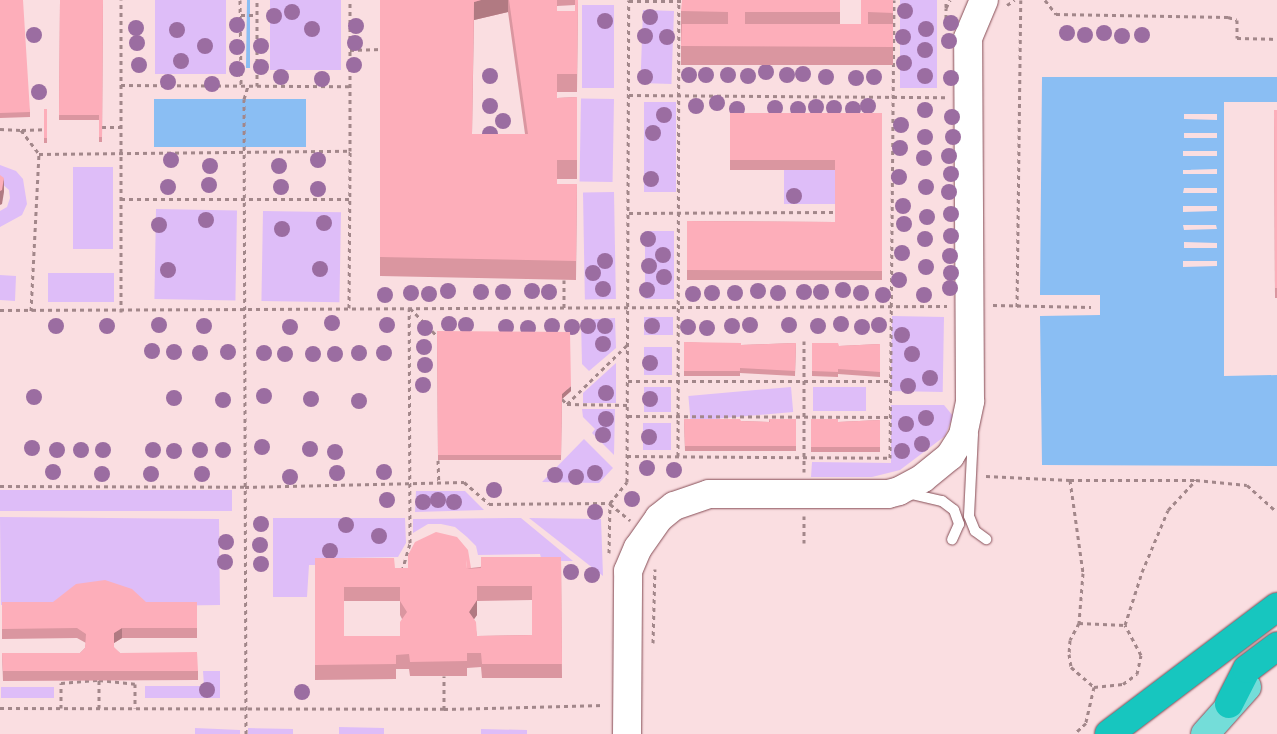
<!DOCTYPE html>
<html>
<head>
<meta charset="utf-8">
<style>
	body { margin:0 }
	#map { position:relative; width:1277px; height:734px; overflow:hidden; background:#fadee1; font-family:"IBM Plex Serif",serif }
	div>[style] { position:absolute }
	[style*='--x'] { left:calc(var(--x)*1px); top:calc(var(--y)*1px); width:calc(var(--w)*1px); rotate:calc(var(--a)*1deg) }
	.green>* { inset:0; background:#debdf8; transform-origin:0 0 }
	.water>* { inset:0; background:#8abef3; transform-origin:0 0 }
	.path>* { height:3px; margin-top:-1.5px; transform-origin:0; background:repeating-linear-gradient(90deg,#a2878a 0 4px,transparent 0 8px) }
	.roads { filter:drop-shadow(0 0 1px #854c55) drop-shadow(0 0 1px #854c55) }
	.lane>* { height:10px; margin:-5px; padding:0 5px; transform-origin:5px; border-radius:5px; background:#fff }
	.secondary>* { height:28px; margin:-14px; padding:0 14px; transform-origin:14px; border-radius:14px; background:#fff }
	.primary>* { height:28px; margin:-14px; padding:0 14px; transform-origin:14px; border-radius:14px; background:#74ddd9 }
	.highway>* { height:28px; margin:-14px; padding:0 14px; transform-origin:14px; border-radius:14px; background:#17c6bf }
	.trees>* { width:16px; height:16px; margin:-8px; border-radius:50%; background:#9b6da1 }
	.wall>* { inset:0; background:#da96a0; transform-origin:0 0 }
	.shaded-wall>* { inset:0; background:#b17a82 }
	.building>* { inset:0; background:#fdaeba; transform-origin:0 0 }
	span { translate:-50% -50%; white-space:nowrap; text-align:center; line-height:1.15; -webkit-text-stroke:4px #feeff1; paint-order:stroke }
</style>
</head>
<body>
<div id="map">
	<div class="green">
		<i style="left:155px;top:0;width:71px;height:74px"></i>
		<i style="left:270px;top:0;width:71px;height:70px"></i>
		<i style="left:900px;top:0;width:37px;height:88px"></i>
		<i style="left:614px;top:5px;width:83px;height:32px;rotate:90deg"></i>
		<i style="left:643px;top:10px;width:31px;height:73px;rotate:2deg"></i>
		<i style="left:614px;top:99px;width:83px;height:33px;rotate:91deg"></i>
		<i style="left:644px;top:102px;width:32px;height:90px"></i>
		<i style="clip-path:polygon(0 165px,16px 171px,23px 179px,27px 204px,22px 215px,0 227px,0 211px,7px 207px,10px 198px,9px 190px,0 182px)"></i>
		<i style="left:73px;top:167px;width:40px;height:82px"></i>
		<i style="left:784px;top:170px;width:51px;height:34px"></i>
		<i style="left:614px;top:192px;width:107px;height:31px;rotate:89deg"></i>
		<i style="left:156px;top:209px;width:81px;height:90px;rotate:1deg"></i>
		<i style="left:263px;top:211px;width:78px;height:90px;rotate:1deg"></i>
		<i style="left:645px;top:231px;width:29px;height:68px"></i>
		<i style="clip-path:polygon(0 250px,0 275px,16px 276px,15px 301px,0 300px)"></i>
		<i style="left:48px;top:273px;width:66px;height:29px"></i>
		<i style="left:673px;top:317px;width:18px;height:29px;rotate:90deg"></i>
		<i style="left:944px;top:317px;width:75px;height:52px;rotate:91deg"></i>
		<i style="clip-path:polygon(615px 318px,616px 348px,589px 371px,582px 364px,581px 320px)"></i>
		<i style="left:644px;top:347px;width:28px;height:28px"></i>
		<i style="clip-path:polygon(616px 363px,616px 403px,583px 403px,583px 393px)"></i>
		<i style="left:644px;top:387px;width:27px;height:25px"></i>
		<i style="left:791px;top:387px;width:25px;height:103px;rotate:85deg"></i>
		<i style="left:813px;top:387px;width:53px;height:24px"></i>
		<i style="clip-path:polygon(891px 405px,944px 405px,953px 416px,945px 436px,900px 470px,872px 477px,811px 477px,812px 462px,891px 463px)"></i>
		<i style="clip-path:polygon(582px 409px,615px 409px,614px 455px,592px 433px,595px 429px,583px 417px)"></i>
		<i style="left:643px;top:423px;width:28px;height:27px"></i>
		<i style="clip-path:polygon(584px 439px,613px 468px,599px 483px,542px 482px)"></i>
		<i style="left:232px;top:490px;width:21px;height:232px;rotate:90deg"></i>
		<i style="clip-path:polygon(416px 491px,465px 491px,484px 510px,415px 512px)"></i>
		<i style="clip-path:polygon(0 517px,219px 519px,220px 605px,149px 606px,73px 589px,51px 606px,1px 605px)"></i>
		<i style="clip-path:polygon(273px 518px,405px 518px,406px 543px,398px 557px,339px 558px,338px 565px,309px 565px,307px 597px,273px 597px)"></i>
		<i style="clip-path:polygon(521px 518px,573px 561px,542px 561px,540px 554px,478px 555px,476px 546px,467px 537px,455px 527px,441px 524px,428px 524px,413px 533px,413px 519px)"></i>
		<i style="clip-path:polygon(529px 518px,601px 519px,603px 576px)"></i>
		<i style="clip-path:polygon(203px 671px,220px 671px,220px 698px,145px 698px,145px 686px,204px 686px)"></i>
		<i style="left:1px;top:687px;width:53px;height:11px"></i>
		<i style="clip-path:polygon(339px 727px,384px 728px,384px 734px,339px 734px)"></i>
		<i style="clip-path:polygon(195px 728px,240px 730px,240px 734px,195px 734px)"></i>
		<i style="clip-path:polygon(248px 728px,293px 729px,293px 734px,248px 734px)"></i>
		<i style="clip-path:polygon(481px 729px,527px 730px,527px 734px,481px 734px)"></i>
	</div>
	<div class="water">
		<i style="clip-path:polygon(247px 0,250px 0,250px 68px,246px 68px)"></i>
		<i style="clip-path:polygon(evenodd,1042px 77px,1277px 77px,1277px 102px,1224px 102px,1224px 376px,1277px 375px,1277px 466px,1042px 465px,1040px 316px,1100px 315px,1100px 295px,1040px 295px,1042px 77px,1217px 114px,1217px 120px,1184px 119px,1184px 114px,1217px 114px,1042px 77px,1184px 133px,1217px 133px,1217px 138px,1184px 138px,1184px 133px,1042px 77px,1217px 151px,1217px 156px,1183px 156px,1183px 151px,1217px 151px,1042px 77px,1217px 169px,1217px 174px,1183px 174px,1183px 170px,1217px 169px,1042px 77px,1217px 188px,1217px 193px,1183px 193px,1184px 188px,1217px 188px,1042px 77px,1183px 206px,1217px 206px,1217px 211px,1183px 212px,1183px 206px,1042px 77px,1183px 225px,1216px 225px,1217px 229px,1184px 230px,1183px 225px,1042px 77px,1184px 242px,1217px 243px,1217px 248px,1184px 248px,1184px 242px,1042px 77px,1183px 261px,1217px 261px,1217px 266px,1183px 267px,1183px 261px)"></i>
		<i style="left:154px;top:99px;width:152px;height:48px"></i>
	</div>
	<div class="path">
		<i style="--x:240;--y:0;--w:86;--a:89.3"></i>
		<i style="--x:1045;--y:0;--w:18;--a:52"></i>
		<i style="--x:1056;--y:14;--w:172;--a:1"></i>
		<i style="--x:1228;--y:17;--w:9;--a:18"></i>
		<i style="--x:1237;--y:20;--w:18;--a:90"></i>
		<i style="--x:1237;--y:38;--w:40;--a:1.4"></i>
		<i style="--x:629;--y:1;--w:52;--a:0"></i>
		<i style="--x:1007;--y:5;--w:9;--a:-32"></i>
		<i style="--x:946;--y:7;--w:7;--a:-90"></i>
		<i style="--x:241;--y:15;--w:16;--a:0"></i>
		<i style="--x:946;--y:26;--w:18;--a:-90"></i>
		<i style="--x:946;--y:8;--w:9;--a:-63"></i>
		<i style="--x:350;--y:50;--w:32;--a:-2"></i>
		<i style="--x:121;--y:85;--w:229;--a:0.3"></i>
		<i style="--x:257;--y:86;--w:86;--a:-90"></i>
		<i style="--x:629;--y:95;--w:317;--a:0.4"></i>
		<i style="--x:102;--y:127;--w:19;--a:0"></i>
		<i style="--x:0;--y:129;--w:21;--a:3"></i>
		<i style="--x:21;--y:130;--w:30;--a:53"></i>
		<i style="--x:39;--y:154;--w:311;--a:-0.6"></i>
		<i style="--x:350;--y:151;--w:151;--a:-90"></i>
		<i style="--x:22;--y:130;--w:23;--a:-2"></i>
		<i style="--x:121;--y:199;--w:229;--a:0"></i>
		<i style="--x:629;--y:213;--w:206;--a:-0.3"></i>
		<i style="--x:564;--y:280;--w:28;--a:90"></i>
		<i style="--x:993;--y:305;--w:98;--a:1.2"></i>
		<i style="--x:1017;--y:307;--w:307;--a:-89.3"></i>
		<i style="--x:349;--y:308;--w:157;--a:-89.6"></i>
		<i style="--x:410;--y:308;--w:39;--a:46"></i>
		<i style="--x:0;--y:310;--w:947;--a:-0.24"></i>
		<i style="--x:31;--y:311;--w:157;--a:-87.1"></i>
		<i style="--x:121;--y:312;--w:312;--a:-90"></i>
		<i style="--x:804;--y:341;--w:131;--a:90"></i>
		<i style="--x:628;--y:381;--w:263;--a:0"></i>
		<i style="--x:562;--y:399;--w:7;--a:45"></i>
		<i style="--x:567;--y:404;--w:61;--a:0.9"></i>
		<i style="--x:567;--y:404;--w:86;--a:-44.5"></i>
		<i style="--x:628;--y:416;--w:262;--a:0.2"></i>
		<i style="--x:627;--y:456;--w:263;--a:0.4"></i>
		<i style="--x:890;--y:458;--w:458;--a:-89.5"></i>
		<i style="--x:678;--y:456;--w:456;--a:-89.9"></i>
		<i style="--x:438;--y:460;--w:23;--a:88"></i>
		<i style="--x:986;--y:476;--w:84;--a:2.7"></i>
		<i style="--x:1070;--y:480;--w:94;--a:82"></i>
		<i style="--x:1083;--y:573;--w:50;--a:94.6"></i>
		<i style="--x:1079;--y:623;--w:19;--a:118"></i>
		<i style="--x:1070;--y:640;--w:14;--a:94"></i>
		<i style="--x:1069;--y:654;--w:13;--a:81"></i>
		<i style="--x:1071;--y:667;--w:30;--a:41"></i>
		<i style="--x:1094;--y:687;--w:37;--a:103"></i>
		<i style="--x:1086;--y:723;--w:16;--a:137"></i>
		<i style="--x:1070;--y:480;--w:126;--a:0"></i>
		<i style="--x:1196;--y:480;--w:51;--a:5.6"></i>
		<i style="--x:1247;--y:485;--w:40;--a:42"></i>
		<i style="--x:0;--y:486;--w:245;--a:0.2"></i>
		<i style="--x:245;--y:487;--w:219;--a:-1.3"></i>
		<i style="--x:464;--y:482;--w:33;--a:41"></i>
		<i style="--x:489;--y:504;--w:121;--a:-0.5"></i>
		<i style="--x:610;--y:503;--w:27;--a:-51"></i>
		<i style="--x:627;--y:482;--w:482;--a:-89.8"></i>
		<i style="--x:610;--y:504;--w:26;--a:39"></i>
		<i style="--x:804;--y:516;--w:27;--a:90"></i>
		<i style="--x:609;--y:553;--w:50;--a:-88.9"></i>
		<i style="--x:402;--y:571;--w:29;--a:-74"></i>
		<i style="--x:410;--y:543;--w:235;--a:-90.2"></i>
		<i style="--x:1079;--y:623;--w:46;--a:2.5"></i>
		<i style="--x:653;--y:643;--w:74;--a:-88.5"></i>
		<i style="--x:1094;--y:687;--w:29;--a:-6"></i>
		<i style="--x:1123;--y:684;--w:17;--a:-36"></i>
		<i style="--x:1137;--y:674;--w:19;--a:-78"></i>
		<i style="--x:1141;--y:655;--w:34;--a:-118"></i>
		<i style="--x:1125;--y:625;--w:56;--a:-72.2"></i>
		<i style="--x:1142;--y:572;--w:67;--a:-67.2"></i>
		<i style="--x:1168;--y:510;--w:41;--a:-47"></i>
		<i style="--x:0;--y:708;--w:444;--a:0.1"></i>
		<i style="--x:444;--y:709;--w:160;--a:-1.4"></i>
		<i style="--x:61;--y:708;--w:25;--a:-90"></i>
		<i style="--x:61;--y:683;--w:38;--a:-5"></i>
		<i style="--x:99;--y:680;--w:36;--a:6"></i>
		<i style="--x:135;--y:684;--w:24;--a:90"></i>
		<i style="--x:99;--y:708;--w:28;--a:-90"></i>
		<i style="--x:444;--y:709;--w:33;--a:-90"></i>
		<i style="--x:246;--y:734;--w:635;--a:-90.18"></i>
		<i style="--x:244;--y:99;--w:14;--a:-73"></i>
	</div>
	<div class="roads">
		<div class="lane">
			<i style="--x:973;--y:434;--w:82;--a:92.8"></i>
			<i style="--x:969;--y:516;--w:16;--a:68"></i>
			<i style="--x:975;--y:531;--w:14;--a:36"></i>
			<i style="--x:907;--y:493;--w:36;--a:13"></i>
			<i style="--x:942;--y:501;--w:15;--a:37"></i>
			<i style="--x:954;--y:510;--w:15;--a:70"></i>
			<i style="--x:959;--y:524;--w:17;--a:114"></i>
		</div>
		<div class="secondary">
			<i style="--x:627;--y:734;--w:163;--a:-89.6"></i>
			<i style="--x:628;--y:571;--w:25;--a:-67"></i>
			<i style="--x:638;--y:548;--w:37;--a:-55"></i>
			<i style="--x:659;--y:518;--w:19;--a:-39"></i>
			<i style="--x:674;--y:506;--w:37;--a:-19"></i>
			<i style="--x:709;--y:494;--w:179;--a:0"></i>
			<i style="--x:888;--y:494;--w:11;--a:-15"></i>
			<i style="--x:899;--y:491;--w:27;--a:-28"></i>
			<i style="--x:923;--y:478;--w:35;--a:-39"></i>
			<i style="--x:950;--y:456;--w:25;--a:-58"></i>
			<i style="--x:963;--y:435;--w:35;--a:-78"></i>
			<i style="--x:970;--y:401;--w:363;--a:-90.3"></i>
			<i style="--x:968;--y:38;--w:41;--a:-67.2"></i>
		</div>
		<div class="primary">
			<i style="--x:1205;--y:734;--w:63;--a:-48.2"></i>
		</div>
		<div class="highway">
			<i style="--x:1229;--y:704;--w:39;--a:-63"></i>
			<i style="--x:1247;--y:669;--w:38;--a:-37"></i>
			<i style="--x:1109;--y:734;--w:211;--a:-37.1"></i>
		</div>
	</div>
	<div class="trees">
		<i style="left:905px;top:11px"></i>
		<i style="left:292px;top:12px"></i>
		<i style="left:274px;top:16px"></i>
		<i style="left:650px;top:17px"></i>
		<i style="left:605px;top:21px"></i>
		<i style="left:951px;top:23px"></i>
		<i style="left:237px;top:25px"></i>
		<i style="left:356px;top:26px"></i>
		<i style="left:136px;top:28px"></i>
		<i style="left:312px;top:29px"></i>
		<i style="left:926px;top:29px"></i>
		<i style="left:177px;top:30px"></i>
		<i style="left:1067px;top:33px"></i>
		<i style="left:1104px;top:33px"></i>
		<i style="left:34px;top:35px"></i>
		<i style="left:1085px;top:35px"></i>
		<i style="left:1142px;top:35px"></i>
		<i style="left:645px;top:36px"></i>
		<i style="left:1122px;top:36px"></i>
		<i style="left:667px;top:37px"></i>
		<i style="left:903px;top:37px"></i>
		<i style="left:949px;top:41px"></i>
		<i style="left:137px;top:43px"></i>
		<i style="left:355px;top:43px"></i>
		<i style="left:205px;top:46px"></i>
		<i style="left:261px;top:46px"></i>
		<i style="left:237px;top:47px"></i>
		<i style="left:925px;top:50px"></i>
		<i style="left:181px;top:61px"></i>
		<i style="left:904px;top:63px"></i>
		<i style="left:139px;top:65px"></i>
		<i style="left:354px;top:65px"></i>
		<i style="left:261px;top:67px"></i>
		<i style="left:237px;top:69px"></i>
		<i style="left:766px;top:72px"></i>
		<i style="left:803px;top:74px"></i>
		<i style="left:689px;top:75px"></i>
		<i style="left:706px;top:75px"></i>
		<i style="left:728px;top:75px"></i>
		<i style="left:787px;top:75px"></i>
		<i style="left:490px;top:76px"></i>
		<i style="left:748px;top:76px"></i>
		<i style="left:925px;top:76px"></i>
		<i style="left:281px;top:77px"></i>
		<i style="left:645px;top:77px"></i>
		<i style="left:826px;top:77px"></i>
		<i style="left:874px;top:77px"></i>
		<i style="left:856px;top:78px"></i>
		<i style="left:951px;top:78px"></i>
		<i style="left:322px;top:79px"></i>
		<i style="left:168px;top:82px"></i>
		<i style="left:212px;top:84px"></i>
		<i style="left:39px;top:92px"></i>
		<i style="left:717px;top:103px"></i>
		<i style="left:490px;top:106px"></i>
		<i style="left:696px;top:106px"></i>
		<i style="left:868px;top:106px"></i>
		<i style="left:816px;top:107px"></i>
		<i style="left:775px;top:108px"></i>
		<i style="left:834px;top:108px"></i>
		<i style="left:737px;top:109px"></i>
		<i style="left:798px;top:109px"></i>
		<i style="left:853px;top:109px"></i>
		<i style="left:925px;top:110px"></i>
		<i style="left:664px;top:115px"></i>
		<i style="left:952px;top:117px"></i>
		<i style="left:503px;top:121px"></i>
		<i style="left:901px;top:125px"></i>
		<i style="left:653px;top:133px"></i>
		<i style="left:490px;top:134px"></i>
		<i style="left:925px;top:137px"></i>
		<i style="left:953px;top:137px"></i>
		<i style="left:900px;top:148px"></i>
		<i style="left:949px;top:156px"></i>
		<i style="left:924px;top:158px"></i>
		<i style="left:171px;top:160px"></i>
		<i style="left:318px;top:160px"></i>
		<i style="left:210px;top:166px"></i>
		<i style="left:279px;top:166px"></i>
		<i style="left:951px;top:174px"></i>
		<i style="left:899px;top:177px"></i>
		<i style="left:651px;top:179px"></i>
		<i style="left:209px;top:185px"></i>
		<i style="left:168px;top:187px"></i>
		<i style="left:281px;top:187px"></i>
		<i style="left:926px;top:187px"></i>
		<i style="left:318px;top:189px"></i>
		<i style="left:949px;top:192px"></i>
		<i style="left:794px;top:196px"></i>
		<i style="left:903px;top:206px"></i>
		<i style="left:951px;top:214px"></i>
		<i style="left:927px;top:217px"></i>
		<i style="left:206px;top:220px"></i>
		<i style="left:324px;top:223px"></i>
		<i style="left:904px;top:224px"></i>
		<i style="left:159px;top:225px"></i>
		<i style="left:282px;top:229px"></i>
		<i style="left:951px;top:236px"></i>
		<i style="left:648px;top:239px"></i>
		<i style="left:925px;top:239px"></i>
		<i style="left:902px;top:253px"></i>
		<i style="left:663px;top:255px"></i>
		<i style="left:950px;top:256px"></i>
		<i style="left:605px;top:261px"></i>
		<i style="left:649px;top:266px"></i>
		<i style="left:926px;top:267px"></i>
		<i style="left:320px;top:269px"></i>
		<i style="left:168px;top:270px"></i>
		<i style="left:593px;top:273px"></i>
		<i style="left:951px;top:273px"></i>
		<i style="left:664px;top:277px"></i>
		<i style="left:899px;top:280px"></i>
		<i style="left:950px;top:288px"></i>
		<i style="left:603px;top:289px"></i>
		<i style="left:647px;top:290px"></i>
		<i style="left:843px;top:290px"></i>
		<i style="left:448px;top:291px"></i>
		<i style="left:532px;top:291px"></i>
		<i style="left:758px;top:291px"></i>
		<i style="left:481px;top:292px"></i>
		<i style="left:503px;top:292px"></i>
		<i style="left:549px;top:292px"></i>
		<i style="left:804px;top:292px"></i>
		<i style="left:821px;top:292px"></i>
		<i style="left:411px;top:293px"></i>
		<i style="left:712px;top:293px"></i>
		<i style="left:735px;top:293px"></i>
		<i style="left:778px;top:293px"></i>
		<i style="left:861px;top:293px"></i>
		<i style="left:429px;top:294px"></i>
		<i style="left:693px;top:294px"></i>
		<i style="left:385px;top:295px"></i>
		<i style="left:883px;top:295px"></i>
		<i style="left:924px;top:295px"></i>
		<i style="left:332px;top:323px"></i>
		<i style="left:449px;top:324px"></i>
		<i style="left:841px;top:324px"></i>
		<i style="left:159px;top:325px"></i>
		<i style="left:387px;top:325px"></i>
		<i style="left:466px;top:325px"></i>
		<i style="left:750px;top:325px"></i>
		<i style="left:789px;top:325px"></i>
		<i style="left:879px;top:325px"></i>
		<i style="left:56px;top:326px"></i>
		<i style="left:107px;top:326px"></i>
		<i style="left:204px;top:326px"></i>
		<i style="left:552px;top:326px"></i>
		<i style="left:588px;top:326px"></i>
		<i style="left:605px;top:326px"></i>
		<i style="left:652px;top:326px"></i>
		<i style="left:732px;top:326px"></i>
		<i style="left:818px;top:326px"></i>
		<i style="left:290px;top:327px"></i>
		<i style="left:506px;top:327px"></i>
		<i style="left:572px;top:327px"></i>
		<i style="left:688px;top:327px"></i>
		<i style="left:862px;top:327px"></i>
		<i style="left:425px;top:328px"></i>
		<i style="left:528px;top:328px"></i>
		<i style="left:707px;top:328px"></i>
		<i style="left:902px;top:335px"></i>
		<i style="left:603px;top:344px"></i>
		<i style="left:424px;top:347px"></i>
		<i style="left:152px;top:351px"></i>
		<i style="left:174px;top:352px"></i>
		<i style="left:228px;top:352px"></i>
		<i style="left:200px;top:353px"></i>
		<i style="left:264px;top:353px"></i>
		<i style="left:359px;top:353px"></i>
		<i style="left:384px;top:353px"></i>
		<i style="left:285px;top:354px"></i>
		<i style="left:313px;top:354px"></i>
		<i style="left:335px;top:354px"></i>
		<i style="left:912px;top:354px"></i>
		<i style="left:650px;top:363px"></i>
		<i style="left:425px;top:365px"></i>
		<i style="left:930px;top:378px"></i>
		<i style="left:423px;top:385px"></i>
		<i style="left:908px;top:386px"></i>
		<i style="left:606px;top:393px"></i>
		<i style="left:264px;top:396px"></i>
		<i style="left:34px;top:397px"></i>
		<i style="left:174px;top:398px"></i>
		<i style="left:311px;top:399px"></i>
		<i style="left:650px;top:399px"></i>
		<i style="left:223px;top:400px"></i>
		<i style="left:359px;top:401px"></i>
		<i style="left:926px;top:418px"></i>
		<i style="left:606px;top:419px"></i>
		<i style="left:906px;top:424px"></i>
		<i style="left:603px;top:435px"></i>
		<i style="left:649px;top:437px"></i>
		<i style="left:922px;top:444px"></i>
		<i style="left:262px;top:447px"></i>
		<i style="left:32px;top:448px"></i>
		<i style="left:310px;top:449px"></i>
		<i style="left:57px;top:450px"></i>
		<i style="left:81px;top:450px"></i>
		<i style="left:103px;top:450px"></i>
		<i style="left:153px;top:450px"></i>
		<i style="left:200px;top:450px"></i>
		<i style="left:223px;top:450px"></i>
		<i style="left:174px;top:451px"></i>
		<i style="left:902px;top:451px"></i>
		<i style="left:335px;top:452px"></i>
		<i style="left:647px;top:468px"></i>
		<i style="left:674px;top:470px"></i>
		<i style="left:53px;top:472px"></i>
		<i style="left:384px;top:472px"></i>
		<i style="left:337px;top:473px"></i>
		<i style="left:595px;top:473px"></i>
		<i style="left:102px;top:474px"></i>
		<i style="left:151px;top:474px"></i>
		<i style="left:202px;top:474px"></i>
		<i style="left:555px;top:475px"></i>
		<i style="left:290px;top:477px"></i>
		<i style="left:576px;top:477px"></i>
		<i style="left:494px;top:490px"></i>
		<i style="left:632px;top:499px"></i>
		<i style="left:387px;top:500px"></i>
		<i style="left:438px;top:500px"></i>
		<i style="left:423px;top:502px"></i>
		<i style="left:454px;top:502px"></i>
		<i style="left:595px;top:512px"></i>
		<i style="left:261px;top:524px"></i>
		<i style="left:346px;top:525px"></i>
		<i style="left:379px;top:536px"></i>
		<i style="left:226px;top:542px"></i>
		<i style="left:260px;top:545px"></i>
		<i style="left:330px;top:551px"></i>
		<i style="left:225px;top:562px"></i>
		<i style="left:261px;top:564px"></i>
		<i style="left:571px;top:572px"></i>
		<i style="left:592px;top:575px"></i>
		<i style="left:207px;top:690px"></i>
		<i style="left:302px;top:692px"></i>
	</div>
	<div class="wall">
		<i style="clip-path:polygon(0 0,30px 112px,30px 117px,0 118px)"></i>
		<i style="clip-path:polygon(60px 0,103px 0,102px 142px,99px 142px,99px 120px,59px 120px)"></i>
		<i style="clip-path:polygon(evenodd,380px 0,578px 0,577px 92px,557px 92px,557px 98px,577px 97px,577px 179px,557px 179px,557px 184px,577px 184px,576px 280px,380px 276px,380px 0,575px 5px,575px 11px,557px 11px,557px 6px,575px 5px,380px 0,508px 12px,525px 134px,472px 134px,474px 20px,508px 12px)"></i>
		<i style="clip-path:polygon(840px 0,840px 24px,861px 24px,861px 0,893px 0,893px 65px,681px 65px,681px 11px)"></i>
		<i style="left:44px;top:109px;width:3px;height:34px"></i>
		<i style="clip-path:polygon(1277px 110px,1277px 298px,1275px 298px,1274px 120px)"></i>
		<i style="clip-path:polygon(730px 113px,882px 113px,882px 280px,687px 280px,687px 221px,835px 222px,835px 170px,730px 170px)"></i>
		<i style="clip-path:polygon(437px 331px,571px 391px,562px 399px,561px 460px,438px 460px)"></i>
		<i style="clip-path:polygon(684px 342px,741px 345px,796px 343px,795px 376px,740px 373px,740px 376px,684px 376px)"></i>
		<i style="clip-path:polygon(812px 343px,839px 346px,880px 344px,880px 377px,838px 374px,838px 377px,812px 376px)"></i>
		<i style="clip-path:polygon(684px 419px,769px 422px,769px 419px,796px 419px,796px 451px,685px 451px)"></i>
		<i style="clip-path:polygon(811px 419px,838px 422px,880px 420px,880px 452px,811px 452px)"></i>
		<i style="clip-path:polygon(evenodd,561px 557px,562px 678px,482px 678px,481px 667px,467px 668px,467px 676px,410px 676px,409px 669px,396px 669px,396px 679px,315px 680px,315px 558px,395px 568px,471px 568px,561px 557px,532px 600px,532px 635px,477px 636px,474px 619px,477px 615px,477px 601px,532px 600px,561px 557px,344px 601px,400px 601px,400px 615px,402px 619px,400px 636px,344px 636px,344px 601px)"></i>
		<i style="clip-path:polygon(2px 602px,197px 602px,197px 638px,122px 638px,114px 643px,114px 648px,120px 653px,198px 671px,198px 680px,3px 681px,2px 653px,80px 653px,85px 648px,86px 643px,77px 638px,2px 639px)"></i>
	</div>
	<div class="shaded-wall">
		<i style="clip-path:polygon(481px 0,508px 0,508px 12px,474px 20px,474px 2px)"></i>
		<i style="clip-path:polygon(4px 178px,4px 192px,2px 204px,0 205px,0 191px)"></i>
		<i style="clip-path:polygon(571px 386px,571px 391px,562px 399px,561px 460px,562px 394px)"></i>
		<i style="clip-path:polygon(477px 600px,477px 615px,469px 626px,469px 612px)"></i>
		<i style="clip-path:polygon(122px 628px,122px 638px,114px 643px,114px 633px)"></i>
	</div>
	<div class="building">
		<i style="clip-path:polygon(0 0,23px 0,30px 112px,0 113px)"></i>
		<i style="clip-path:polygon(60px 0,103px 0,102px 137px,99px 137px,99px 115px,59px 115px)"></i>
		<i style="clip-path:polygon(380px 0,481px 0,474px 2px,472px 134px,528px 134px,509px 0,557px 0,557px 11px,575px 11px,575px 0,578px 0,577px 74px,557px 74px,557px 98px,577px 97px,577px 160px,557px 160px,557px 184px,577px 184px,576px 261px,380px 257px)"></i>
		<i style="clip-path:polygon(682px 0,840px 0,840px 12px,745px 12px,745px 24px,861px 24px,861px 0,893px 0,893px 13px,868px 12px,868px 24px,893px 24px,893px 47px,681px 46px,682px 24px,728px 24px,728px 12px,681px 11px)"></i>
		<i style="left:44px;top:109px;width:3px;height:29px"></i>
		<i style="clip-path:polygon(1274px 110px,1277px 110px,1277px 288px,1275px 288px)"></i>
		<i style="clip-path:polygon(730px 113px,882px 113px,882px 271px,687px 270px,687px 221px,835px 222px,835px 160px,730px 160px)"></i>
		<i style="clip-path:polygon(0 175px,4px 178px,2px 190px,0 191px)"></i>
		<i style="clip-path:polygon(437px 331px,570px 332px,571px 386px,562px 394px,561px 455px,438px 455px)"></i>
		<i style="clip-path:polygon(684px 342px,741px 343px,741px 345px,796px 343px,795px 371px,740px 368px,740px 371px,684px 371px)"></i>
		<i style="clip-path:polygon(812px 343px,838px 343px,839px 346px,880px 344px,880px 372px,838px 369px,838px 372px,812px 371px)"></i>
		<i style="clip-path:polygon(684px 419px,740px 419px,741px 421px,770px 422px,769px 419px,796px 419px,796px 446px,685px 446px)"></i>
		<i style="clip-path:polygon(811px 419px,838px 419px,838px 422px,880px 420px,880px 447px,811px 447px)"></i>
		<i style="clip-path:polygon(436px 532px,457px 537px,468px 550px,471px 568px,467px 569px,466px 560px,408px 560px,408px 568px,408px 555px,415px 542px)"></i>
		<i style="clip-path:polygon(evenodd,481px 557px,561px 557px,562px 664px,482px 664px,481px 653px,467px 653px,467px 661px,410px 662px,409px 654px,396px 655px,396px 664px,315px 665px,315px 558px,394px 558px,395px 568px,408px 568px,408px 560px,466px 560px,467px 569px,481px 568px,481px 557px,477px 586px,532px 586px,532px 635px,477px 636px,476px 622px,469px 612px,477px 600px,477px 586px,481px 557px,344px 587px,400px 587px,400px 601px,407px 612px,400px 622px,400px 636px,344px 636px,344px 587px)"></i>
		<i style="clip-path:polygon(105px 580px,132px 589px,146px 602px,197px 602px,197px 628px,122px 628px,114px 633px,114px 647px,120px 653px,197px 652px,198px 671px,3px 671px,2px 653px,80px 653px,85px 648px,86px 634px,77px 628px,2px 629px,2px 602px,53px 602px,76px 584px)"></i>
	</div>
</div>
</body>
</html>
